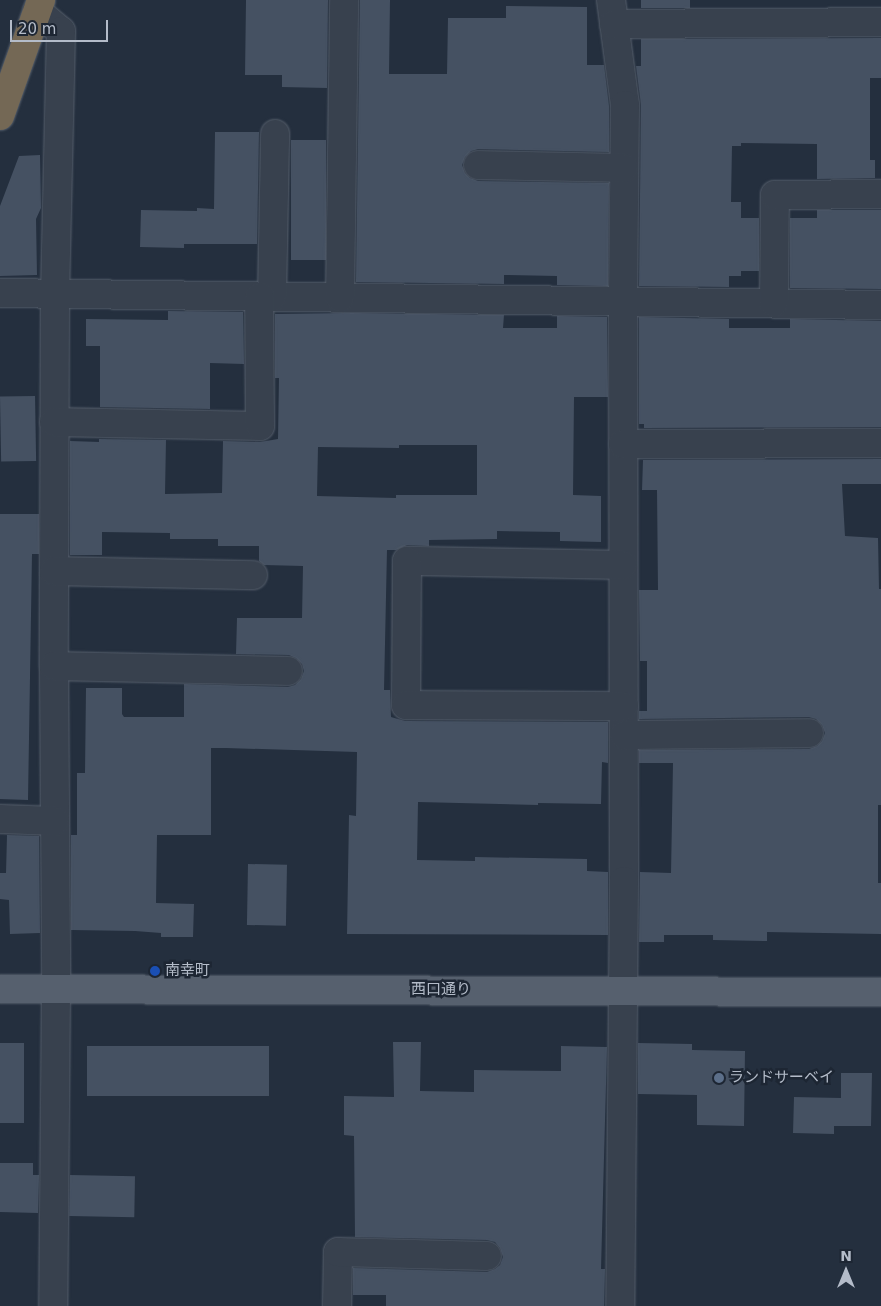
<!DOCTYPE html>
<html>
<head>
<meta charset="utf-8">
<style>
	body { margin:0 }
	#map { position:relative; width:881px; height:1306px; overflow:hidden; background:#242f3e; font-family:"DejaVu Sans","Noto Sans JP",sans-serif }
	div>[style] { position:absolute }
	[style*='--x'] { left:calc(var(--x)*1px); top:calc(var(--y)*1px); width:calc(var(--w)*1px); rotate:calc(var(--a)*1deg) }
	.building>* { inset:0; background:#455162; transform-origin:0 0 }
	.roads { filter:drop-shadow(0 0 1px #565f6c) drop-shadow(0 0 1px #565f6c) }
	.minor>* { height:28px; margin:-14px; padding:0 14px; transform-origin:14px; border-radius:14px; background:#38414e }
	.major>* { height:28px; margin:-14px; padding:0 14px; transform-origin:14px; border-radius:14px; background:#56606e }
	.highway>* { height:28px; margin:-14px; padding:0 14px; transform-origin:14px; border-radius:14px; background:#746855 }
	.dots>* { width:14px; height:14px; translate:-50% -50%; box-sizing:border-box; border:2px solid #1d2633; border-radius:50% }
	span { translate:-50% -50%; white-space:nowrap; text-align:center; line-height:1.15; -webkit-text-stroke:5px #1d2633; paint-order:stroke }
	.poi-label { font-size:15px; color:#b4bcc9 }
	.left { translate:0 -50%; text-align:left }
	.street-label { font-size:15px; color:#b4bcc9 }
	.north { position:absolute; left:821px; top:1246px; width:50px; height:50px; -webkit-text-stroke:4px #1d2633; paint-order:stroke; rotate:0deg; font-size:14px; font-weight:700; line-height:20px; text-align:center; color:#b4bcc9 }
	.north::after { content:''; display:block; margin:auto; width:18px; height:22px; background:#b4bcc9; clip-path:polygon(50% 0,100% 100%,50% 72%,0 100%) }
	.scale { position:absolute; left:10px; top:20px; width:98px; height:22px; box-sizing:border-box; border:2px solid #b4bcc9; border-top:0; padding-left:6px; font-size:15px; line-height:18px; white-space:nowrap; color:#b4bcc9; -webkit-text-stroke:4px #1d2633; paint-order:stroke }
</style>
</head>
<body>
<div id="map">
	<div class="building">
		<i style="clip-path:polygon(246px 0,328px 0,327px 88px,282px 87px,282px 75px,245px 75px)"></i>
		<i style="clip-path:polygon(360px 0,390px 0,389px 74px,447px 74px,448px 18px,506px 18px,506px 6px,587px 7px,587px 65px,604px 65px,609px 106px,609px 152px,478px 149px,471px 151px,465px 157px,462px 165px,465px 173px,470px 178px,478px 181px,609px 183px,608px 286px,557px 285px,557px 276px,504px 275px,504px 284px,356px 282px)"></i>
		<i style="left:641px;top:0;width:49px;height:8px"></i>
		<i style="clip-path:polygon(881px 38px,881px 78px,870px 78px,870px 160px,875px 160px,875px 178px,817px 179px,817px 144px,741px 143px,741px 146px,732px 146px,731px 202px,741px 202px,741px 218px,759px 218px,759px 271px,741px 271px,741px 276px,729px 276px,729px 287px,639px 286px,641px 105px,636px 66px,641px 66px,641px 39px)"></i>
		<i style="clip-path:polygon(215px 132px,259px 132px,257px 244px,184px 244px,184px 248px,140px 247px,141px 210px,197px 211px,197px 208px,214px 209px)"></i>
		<i style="left:291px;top:140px;width:35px;height:120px"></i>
		<i style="clip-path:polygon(40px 155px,41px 208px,36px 219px,37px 275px,0 276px,0 206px,19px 156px)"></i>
		<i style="clip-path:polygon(817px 210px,881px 210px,881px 289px,790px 288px,790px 218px,817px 218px)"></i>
		<i style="clip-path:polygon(168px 311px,243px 312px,244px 364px,210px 363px,210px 409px,100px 407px,100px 346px,86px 346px,86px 319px,168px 320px)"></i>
		<i style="clip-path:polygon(evenodd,352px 313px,504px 315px,503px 328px,557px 328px,557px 316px,607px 317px,608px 397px,574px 397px,573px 495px,601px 496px,601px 542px,560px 541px,560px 532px,497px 531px,497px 539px,429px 540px,429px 546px,407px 545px,396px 550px,387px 550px,384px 690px,390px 690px,391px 717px,405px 721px,608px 722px,608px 763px,602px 762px,601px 804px,538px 803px,538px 805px,418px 802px,417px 860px,475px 861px,475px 857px,587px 859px,587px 871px,608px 872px,608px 935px,347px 934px,349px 815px,356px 816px,357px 752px,226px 748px,211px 748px,211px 835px,157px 835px,156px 903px,194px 904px,193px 937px,161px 937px,161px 933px,135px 931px,71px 930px,71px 835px,77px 835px,77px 773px,85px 773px,86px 688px,122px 688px,122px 714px,124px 717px,184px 717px,184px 684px,288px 687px,295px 685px,301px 679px,304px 671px,302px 664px,296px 658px,289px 655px,236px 654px,237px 618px,302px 618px,303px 566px,264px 565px,259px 561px,259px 546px,218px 546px,218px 539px,170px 539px,170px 533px,102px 532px,102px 555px,70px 555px,70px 441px,99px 442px,99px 439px,166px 440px,165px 494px,222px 493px,223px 441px,260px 442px,278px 439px,279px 378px,275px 378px,275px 314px,352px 313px,399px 445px,477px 445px,477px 495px,396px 495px,396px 498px,317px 496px,318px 447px,399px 448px,399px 445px)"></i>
		<i style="clip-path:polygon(639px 317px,729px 319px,729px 328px,790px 328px,790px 319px,881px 321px,881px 427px,644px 428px,644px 424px,639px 424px)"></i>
		<i style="left:35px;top:396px;width:65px;height:35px;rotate:89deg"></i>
		<i style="clip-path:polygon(881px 459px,881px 484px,842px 484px,845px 536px,878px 538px,879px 589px,881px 589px,881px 805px,878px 805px,878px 883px,881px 883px,881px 934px,767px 932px,767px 941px,713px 940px,713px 935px,664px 935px,664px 942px,639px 942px,640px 872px,671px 873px,673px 763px,639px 763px,639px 750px,809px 749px,817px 746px,822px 741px,825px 733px,822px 725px,816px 719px,809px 717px,639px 719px,639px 711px,647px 711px,647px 661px,640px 661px,639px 590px,658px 590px,657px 490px,642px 490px,643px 460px)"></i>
		<i style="clip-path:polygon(0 514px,39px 514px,39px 554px,32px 554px,28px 800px,0 799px)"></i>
		<i style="clip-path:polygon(7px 835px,39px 836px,40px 933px,10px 934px,9px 900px,0 899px,0 873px,6px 873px)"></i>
		<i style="left:248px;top:864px;width:39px;height:61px;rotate:1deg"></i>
		<i style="clip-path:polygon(393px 1042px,421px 1042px,420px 1091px,474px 1092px,474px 1070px,561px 1071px,561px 1046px,607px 1047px,601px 1269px,605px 1269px,604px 1306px,386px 1306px,386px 1295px,353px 1295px,353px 1268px,487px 1272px,495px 1269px,500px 1265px,503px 1257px,500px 1248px,495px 1242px,487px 1240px,355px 1237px,354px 1136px,344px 1135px,344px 1096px,394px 1097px)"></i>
		<i style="left:0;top:1043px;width:24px;height:80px"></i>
		<i style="clip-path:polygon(638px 1043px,692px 1044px,692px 1050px,745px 1051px,744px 1126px,697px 1125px,697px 1095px,638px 1094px)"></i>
		<i style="left:87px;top:1046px;width:182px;height:50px"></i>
		<i style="clip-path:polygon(841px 1073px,872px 1073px,871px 1126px,834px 1126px,834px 1134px,793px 1133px,794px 1097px,841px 1098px)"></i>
		<i style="clip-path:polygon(0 1163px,33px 1163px,33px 1175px,39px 1175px,38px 1213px,0 1212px)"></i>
		<i style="left:70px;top:1175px;width:65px;height:41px;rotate:1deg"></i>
	</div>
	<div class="roads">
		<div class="minor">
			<i style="--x:611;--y:0;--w:106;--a:82.4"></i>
			<i style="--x:625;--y:105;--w:197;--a:90.6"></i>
			<i style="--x:623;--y:302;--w:579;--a:89.9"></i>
			<i style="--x:624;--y:881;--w:425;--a:90.5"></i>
			<i style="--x:37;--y:11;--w:31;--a:40"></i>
			<i style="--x:61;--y:31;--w:263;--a:91.3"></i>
			<i style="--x:55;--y:294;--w:372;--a:90.2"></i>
			<i style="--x:54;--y:666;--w:324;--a:89.6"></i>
			<i style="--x:56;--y:990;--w:316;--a:90.5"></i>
			<i style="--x:614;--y:24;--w:267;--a:-0.4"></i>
			<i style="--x:478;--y:165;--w:146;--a:1.2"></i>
			<i style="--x:0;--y:293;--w:881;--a:0.78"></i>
			<i style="--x:272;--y:297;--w:163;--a:-88.9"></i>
			<i style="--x:340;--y:298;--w:298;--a:-89.2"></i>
			<i style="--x:774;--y:303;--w:108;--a:-89.5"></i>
			<i style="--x:775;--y:195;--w:106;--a:-0.5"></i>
			<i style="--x:54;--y:422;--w:206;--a:1.1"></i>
			<i style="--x:260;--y:426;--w:129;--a:-90.4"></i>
			<i style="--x:623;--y:444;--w:258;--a:-0.2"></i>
			<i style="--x:623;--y:565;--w:216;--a:-178.9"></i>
			<i style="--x:407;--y:561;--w:144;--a:90.4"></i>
			<i style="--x:406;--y:705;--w:218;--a:0.3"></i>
			<i style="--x:54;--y:571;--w:199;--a:1.2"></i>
			<i style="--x:54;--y:666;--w:234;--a:1.2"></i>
			<i style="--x:624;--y:735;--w:185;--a:-0.6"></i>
			<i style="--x:0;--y:819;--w:55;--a:2.1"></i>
			<i style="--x:337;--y:1306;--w:54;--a:-88.9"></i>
			<i style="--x:338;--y:1252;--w:149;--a:1.5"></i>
		</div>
		<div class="major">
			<i style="--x:0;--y:989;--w:881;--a:0.2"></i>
		</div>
		<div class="highway">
			<i style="--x:0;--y:116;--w:123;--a:-70.5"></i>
		</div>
	</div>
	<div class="dots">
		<i style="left:155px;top:971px;background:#1a4fb4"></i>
		<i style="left:719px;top:1078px;background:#5c6f8a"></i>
	</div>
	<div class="poi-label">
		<span class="left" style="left:165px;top:971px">南幸町</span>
		<span class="left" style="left:729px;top:1078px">ランドサーベイ</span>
	</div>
	<div class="street-label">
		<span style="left:441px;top:990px">西口通り</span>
	</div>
	<div class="north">N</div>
	<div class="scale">20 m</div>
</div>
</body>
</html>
